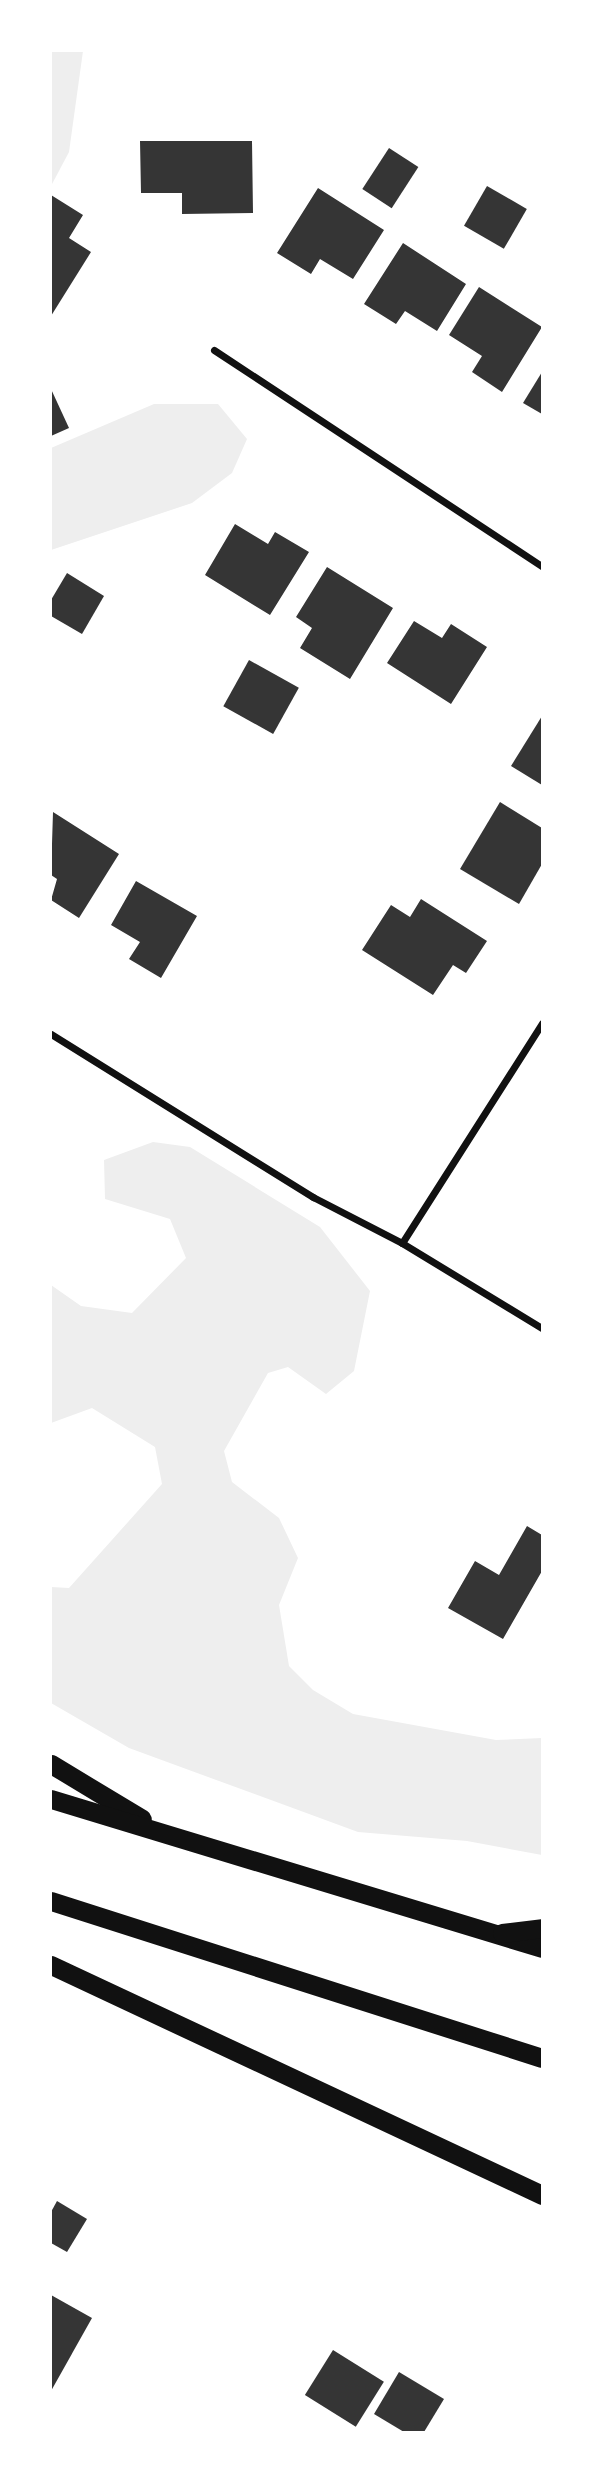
<!DOCTYPE html>
<html>
<head>
<meta charset="utf-8">
<style>
	body { margin:0 }
	#map { position:relative; width:593px; height:2483px; overflow:hidden; background:#fff; font-family:Merriweather,serif }
	div>[style] { position:absolute }
	[style*='--x'] { left:calc(var(--x)*1px); top:calc(var(--y)*1px); width:calc(var(--w)*1px); rotate:calc(var(--a)*1deg) }
	.green>* { inset:0; background:#eee }
	.building>* { inset:0; background:#353535; transform-origin:0 0 }
	.minor>* { height:7px; margin:-3.5px; padding:0 3.5px; transform-origin:3.5px; border-radius:3.5px; background:#111 }
	.trunk>* { height:19px; margin:-9.5px; padding:0 9.5px; transform-origin:9.5px; border-radius:9.5px; background:#111 }
	span { translate:-50% -50%; white-space:nowrap; text-align:center; line-height:1.15; -webkit-text-stroke:5px #fff; paint-order:stroke }
	.frame { position:absolute; inset:0; border:52px solid #fff; pointer-events:none }
</style>
</head>
<body>
<div id="map">
	<div class="green">
		<i style="clip-path:polygon(51px 51px,83px 51px,69px 152px,51px 186px)"></i>
		<i style="clip-path:polygon(154px 404px,218px 404px,247px 439px,232px 473px,192px 503px,51px 550px,51px 448px)"></i>
		<i style="clip-path:polygon(153px 1142px,190px 1147px,320px 1227px,370px 1291px,354px 1371px,326px 1394px,288px 1367px,268px 1373px,224px 1451px,232px 1482px,279px 1518px,298px 1558px,279px 1605px,289px 1666px,313px 1690px,353px 1714px,496px 1740px,542px 1738px,542px 1855px,467px 1841px,358px 1832px,129px 1748px,51px 1703px,51px 1587px,69px 1588px,162px 1484px,155px 1447px,92px 1408px,51px 1423px,51px 1285px,81px 1306px,132px 1313px,186px 1258px,170px 1219px,105px 1199px,104px 1160px)"></i>
	</div>
	<div class="building">
		<i style="clip-path:polygon(140px 141px,252px 141px,253px 213px,182px 214px,182px 193px,141px 193px)"></i>
		<i style="left:389px;top:148px;width:35px;height:49px;rotate:33deg"></i>
		<i style="left:487px;top:186px;width:46px;height:46px;rotate:30deg"></i>
		<i style="clip-path:polygon(318px 188px,384px 230px,353px 279px,320px 259px,311px 274px,277px 253px)"></i>
		<i style="clip-path:polygon(51px 195px,83px 215px,69px 238px,91px 252px,51px 316px)"></i>
		<i style="clip-path:polygon(403px 243px,466px 284px,437px 331px,405px 311px,396px 324px,364px 304px)"></i>
		<i style="clip-path:polygon(479px 287px,542px 327px,502px 392px,472px 372px,482px 356px,449px 335px)"></i>
		<i style="clip-path:polygon(542px 372px,542px 414px,523px 403px)"></i>
		<i style="clip-path:polygon(51px 389px,69px 428px,51px 436px)"></i>
		<i style="clip-path:polygon(235px 524px,268px 544px,275px 532px,309px 552px,270px 615px,205px 575px)"></i>
		<i style="clip-path:polygon(327px 567px,393px 608px,350px 679px,300px 648px,312px 628px,296px 617px)"></i>
		<i style="clip-path:polygon(67px 573px,104px 596px,82px 634px,51px 616px,51px 600px)"></i>
		<i style="clip-path:polygon(414px 621px,442px 638px,451px 624px,487px 647px,451px 704px,387px 663px)"></i>
		<i style="left:249px;top:660px;width:57px;height:53px;rotate:29deg"></i>
		<i style="clip-path:polygon(542px 716px,542px 785px,511px 766px)"></i>
		<i style="clip-path:polygon(500px 802px,542px 828px,542px 864px,519px 904px,460px 869px)"></i>
		<i style="clip-path:polygon(53px 812px,119px 854px,79px 918px,51px 900px,57px 879px,51px 875px)"></i>
		<i style="clip-path:polygon(136px 881px,197px 916px,161px 978px,129px 959px,140px 942px,111px 925px)"></i>
		<i style="clip-path:polygon(421px 899px,487px 941px,466px 973px,453px 965px,433px 995px,362px 950px,391px 905px,410px 917px)"></i>
		<i style="clip-path:polygon(527px 1526px,542px 1535px,542px 1571px,503px 1639px,448px 1608px,475px 1561px,499px 1575px)"></i>
		<i style="clip-path:polygon(57px 2201px,87px 2219px,67px 2252px,51px 2243px,51px 2212px)"></i>
		<i style="clip-path:polygon(51px 2295px,92px 2318px,51px 2391px)"></i>
		<i style="left:333px;top:2350px;width:60px;height:53px;rotate:32deg"></i>
		<i style="clip-path:polygon(399px 2372px,444px 2399px,424px 2432px,404px 2432px,374px 2414px)"></i>
	</div>
	<div class="minor">
		<i style="--x:214;--y:350;--w:393;--a:33.4"></i>
		<i style="--x:51;--y:1034;--w:309;--a:31.9"></i>
		<i style="--x:313;--y:1197;--w:100;--a:27.3"></i>
		<i style="--x:402;--y:1243;--w:164;--a:31.3"></i>
		<i style="--x:402;--y:1243;--w:261;--a:-57.5"></i>
	</div>
	<div class="trunk">
		<i style="--x:51;--y:1764;--w:106;--a:31.1"></i>
		<i style="--x:51;--y:1799;--w:513;--a:16.88"></i>
		<i style="--x:51;--y:1901;--w:515;--a:17.73"></i>
		<i style="--x:502;--y:1933;--w:40;--a:-7.1"></i>
		<i style="--x:51;--y:1965;--w:542;--a:25.1"></i>
	</div>
	<div class="frame"></div>
</div>
</body>
</html>
